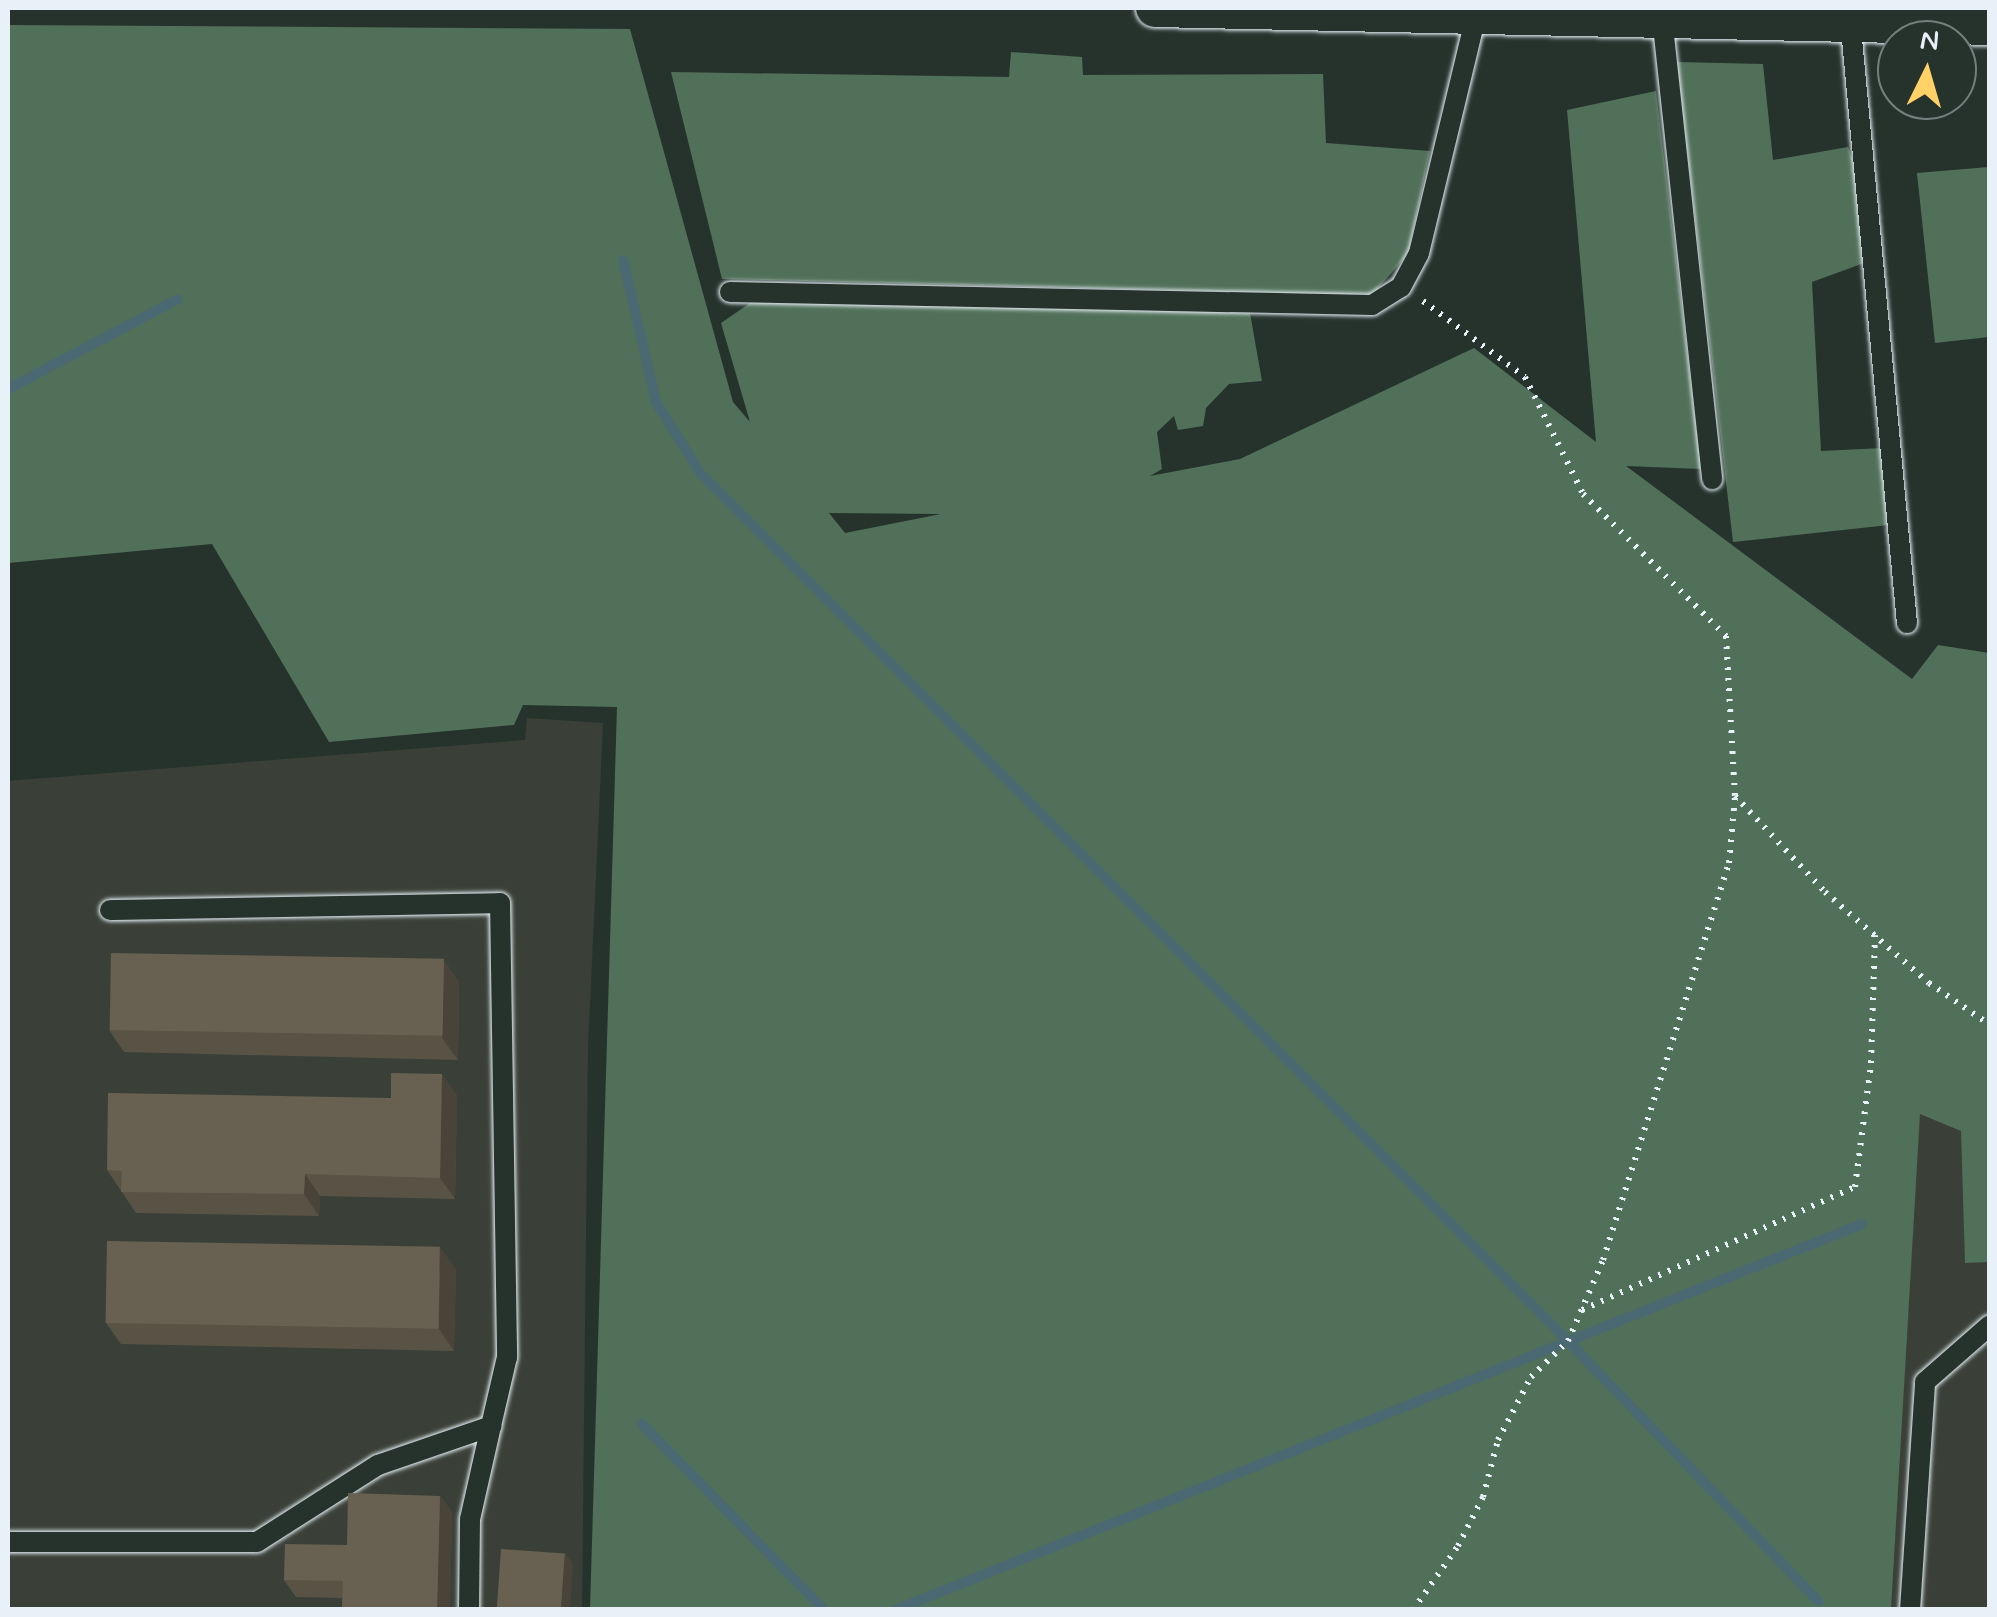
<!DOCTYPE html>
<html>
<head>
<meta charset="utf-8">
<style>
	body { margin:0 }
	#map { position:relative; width:1997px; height:1617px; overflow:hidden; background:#26332d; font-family:Mynerve,sans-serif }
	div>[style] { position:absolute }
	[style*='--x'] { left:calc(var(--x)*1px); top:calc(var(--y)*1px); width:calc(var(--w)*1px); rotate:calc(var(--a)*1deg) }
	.built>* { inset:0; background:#3a4038 }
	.green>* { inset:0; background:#517059 }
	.stream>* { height:10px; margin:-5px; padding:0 5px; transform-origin:5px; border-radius:5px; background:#4b6972 }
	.path>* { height:6px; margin-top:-3px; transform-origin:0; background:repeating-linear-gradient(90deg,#e8f1f8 0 2.5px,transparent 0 10.5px) }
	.roads { filter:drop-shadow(0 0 2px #e8f1f8) drop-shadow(0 0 2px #e8f1f8) }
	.service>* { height:20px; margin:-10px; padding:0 10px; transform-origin:10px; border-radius:10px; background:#26332d }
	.minor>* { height:38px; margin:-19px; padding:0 19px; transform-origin:19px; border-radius:19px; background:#26332d }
	.wall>* { inset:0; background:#595346 }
	.shaded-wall>* { inset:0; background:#494339 }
	.building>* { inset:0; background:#686051; transform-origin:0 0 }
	span { translate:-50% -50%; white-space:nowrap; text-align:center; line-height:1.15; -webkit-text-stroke:8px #26332d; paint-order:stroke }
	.frame { position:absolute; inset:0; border:10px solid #e8f1f8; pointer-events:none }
	.north { position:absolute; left:1877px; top:20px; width:100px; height:100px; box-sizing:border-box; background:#26332d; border:2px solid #747f7e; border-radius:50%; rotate:5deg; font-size:28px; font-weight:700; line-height:40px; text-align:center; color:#e8f1f8 }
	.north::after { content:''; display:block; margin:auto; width:35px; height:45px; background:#ffd166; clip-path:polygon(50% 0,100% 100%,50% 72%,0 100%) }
</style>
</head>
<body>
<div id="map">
	<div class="built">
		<i style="clip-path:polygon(527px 718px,603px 723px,588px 1048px,582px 1609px,8px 1610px,8px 781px,525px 740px)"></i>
		<i style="clip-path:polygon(1883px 1082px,1989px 1086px,1989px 1609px,1856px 1610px)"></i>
	</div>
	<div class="green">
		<i style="clip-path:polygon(evenodd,8px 25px,630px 29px,733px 402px,750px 422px,721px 323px,753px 301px,1250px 313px,1262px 381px,1229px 384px,1206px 408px,1203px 426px,1178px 430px,1174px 416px,1157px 432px,1162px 469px,1150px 476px,1240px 459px,1474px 348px,1596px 442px,1567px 110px,1656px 91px,1701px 469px,1626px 466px,1912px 679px,1938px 645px,1989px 653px,1989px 1262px,1965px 1263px,1961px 1131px,1920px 1114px,1891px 1609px,590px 1609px,617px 707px,523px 705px,514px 725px,329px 742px,212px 544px,8px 563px,8px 25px,829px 513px,940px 514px,941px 514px,845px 533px,829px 513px)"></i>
		<i style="clip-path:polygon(1011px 52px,1082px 57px,1083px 75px,1323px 74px,1326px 143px,1430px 151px,1408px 254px,1372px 295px,722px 279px,671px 72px,1009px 77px)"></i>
		<i style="clip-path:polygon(1677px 62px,1763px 64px,1773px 160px,1848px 147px,1857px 171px,1864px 263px,1812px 282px,1821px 451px,1883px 448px,1889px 525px,1733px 542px)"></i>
		<i style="clip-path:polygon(1989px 167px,1989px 337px,1935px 343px,1917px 173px)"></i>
	</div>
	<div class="stream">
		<i style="--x:623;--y:260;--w:146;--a:76.9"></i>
		<i style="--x:656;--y:402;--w:85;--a:58"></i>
		<i style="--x:701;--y:474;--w:1226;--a:45"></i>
		<i style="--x:1568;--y:1341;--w:361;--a:46.1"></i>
		<i style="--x:8;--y:389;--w:192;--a:-27.9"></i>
		<i style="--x:642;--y:1424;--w:260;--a:45.6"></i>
		<i style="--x:895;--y:1610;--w:1041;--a:-21.76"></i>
	</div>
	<div class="path">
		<i style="--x:1423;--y:301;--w:127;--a:36.7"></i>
		<i style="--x:1525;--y:377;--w:131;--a:63.6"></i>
		<i style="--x:1583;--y:494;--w:202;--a:44.8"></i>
		<i style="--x:1726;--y:636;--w:160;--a:86.8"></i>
		<i style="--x:1735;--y:796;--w:132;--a:46.8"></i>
		<i style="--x:1825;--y:892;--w:138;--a:41.2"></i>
		<i style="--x:1929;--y:983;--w:74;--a:34.5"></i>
		<i style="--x:1582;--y:1310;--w:299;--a:-24.3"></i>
		<i style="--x:1855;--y:1187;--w:125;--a:-82.6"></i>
		<i style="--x:1871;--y:1063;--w:128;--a:-88.2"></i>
		<i style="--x:1413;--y:1610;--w:78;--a:-54.9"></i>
		<i style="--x:1458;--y:1546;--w:55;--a:-63"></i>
		<i style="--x:1483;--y:1497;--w:59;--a:-75.3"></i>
		<i style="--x:1498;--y:1440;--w:71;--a:-62.4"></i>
		<i style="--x:1531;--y:1377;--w:52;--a:-44.2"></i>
		<i style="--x:1568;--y:1341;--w:88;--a:-66.6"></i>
		<i style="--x:1603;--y:1260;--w:417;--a:-72.4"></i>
		<i style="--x:1729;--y:863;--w:66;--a:-84.8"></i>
	</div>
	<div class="roads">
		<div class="service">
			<i style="--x:1662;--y:17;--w:465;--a:83.8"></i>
			<i style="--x:1850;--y:18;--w:608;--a:84.62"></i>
			<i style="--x:730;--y:292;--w:642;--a:1.16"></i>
			<i style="--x:1372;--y:305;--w:34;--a:-32"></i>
			<i style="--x:1401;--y:287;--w:38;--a:-62"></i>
			<i style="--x:1419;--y:253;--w:252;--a:-76.5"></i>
			<i style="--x:110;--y:910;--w:390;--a:-1"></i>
			<i style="--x:500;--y:903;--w:454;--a:89.1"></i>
			<i style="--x:507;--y:1357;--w:71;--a:103.1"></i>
			<i style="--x:8;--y:1542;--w:249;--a:0"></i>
			<i style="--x:257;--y:1542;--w:143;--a:-32.5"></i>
			<i style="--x:378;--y:1465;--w:120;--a:-19"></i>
			<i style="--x:491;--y:1426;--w:95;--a:102.7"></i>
			<i style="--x:470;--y:1519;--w:91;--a:90.6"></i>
			<i style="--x:1910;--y:1610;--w:228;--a:-86.2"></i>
			<i style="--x:1925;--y:1382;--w:86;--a:-41.2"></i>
		</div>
		<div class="minor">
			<i style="--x:1155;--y:8;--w:835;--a:1.23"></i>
		</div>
	</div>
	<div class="wall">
		<i style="clip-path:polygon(444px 961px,459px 982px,458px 1060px,124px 1052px,109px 1030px)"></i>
		<i style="clip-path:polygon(457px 1095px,455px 1199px,320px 1196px,319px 1216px,136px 1213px,107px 1170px)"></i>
		<i style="clip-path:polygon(456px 1269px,454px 1351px,121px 1344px,106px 1323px)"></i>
		<i style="clip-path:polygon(440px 1496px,452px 1512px,450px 1610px,342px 1610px,342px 1598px,296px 1597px,284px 1580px)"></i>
	</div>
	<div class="shaded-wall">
		<i style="clip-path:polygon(444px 961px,459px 982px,458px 1060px,442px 1038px)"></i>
		<i style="clip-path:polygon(442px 1074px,457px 1095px,455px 1199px,440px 1178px)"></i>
		<i style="clip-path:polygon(305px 1174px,320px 1196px,319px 1216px,304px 1194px)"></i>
		<i style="clip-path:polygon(440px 1247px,456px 1269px,454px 1351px,439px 1329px)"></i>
		<i style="clip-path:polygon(440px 1496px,452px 1512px,450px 1610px,437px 1610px)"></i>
		<i style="clip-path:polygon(565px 1553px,573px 1564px,570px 1610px,561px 1610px)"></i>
	</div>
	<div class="building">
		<i style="left:111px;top:953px;width:333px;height:77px;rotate:1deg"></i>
		<i style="clip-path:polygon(391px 1073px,442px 1074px,440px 1178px,305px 1174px,304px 1194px,121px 1192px,122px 1171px,107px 1170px,108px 1093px,391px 1098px)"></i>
		<i style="left:107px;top:1241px;width:333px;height:82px;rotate:1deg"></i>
		<i style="clip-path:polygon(348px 1493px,440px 1496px,437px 1610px,342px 1610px,343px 1581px,284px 1580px,285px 1544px,347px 1545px)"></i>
		<i style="left:501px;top:1549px;width:64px;height:61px;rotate:4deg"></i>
	</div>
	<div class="frame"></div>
	<div class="north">N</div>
</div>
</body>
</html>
